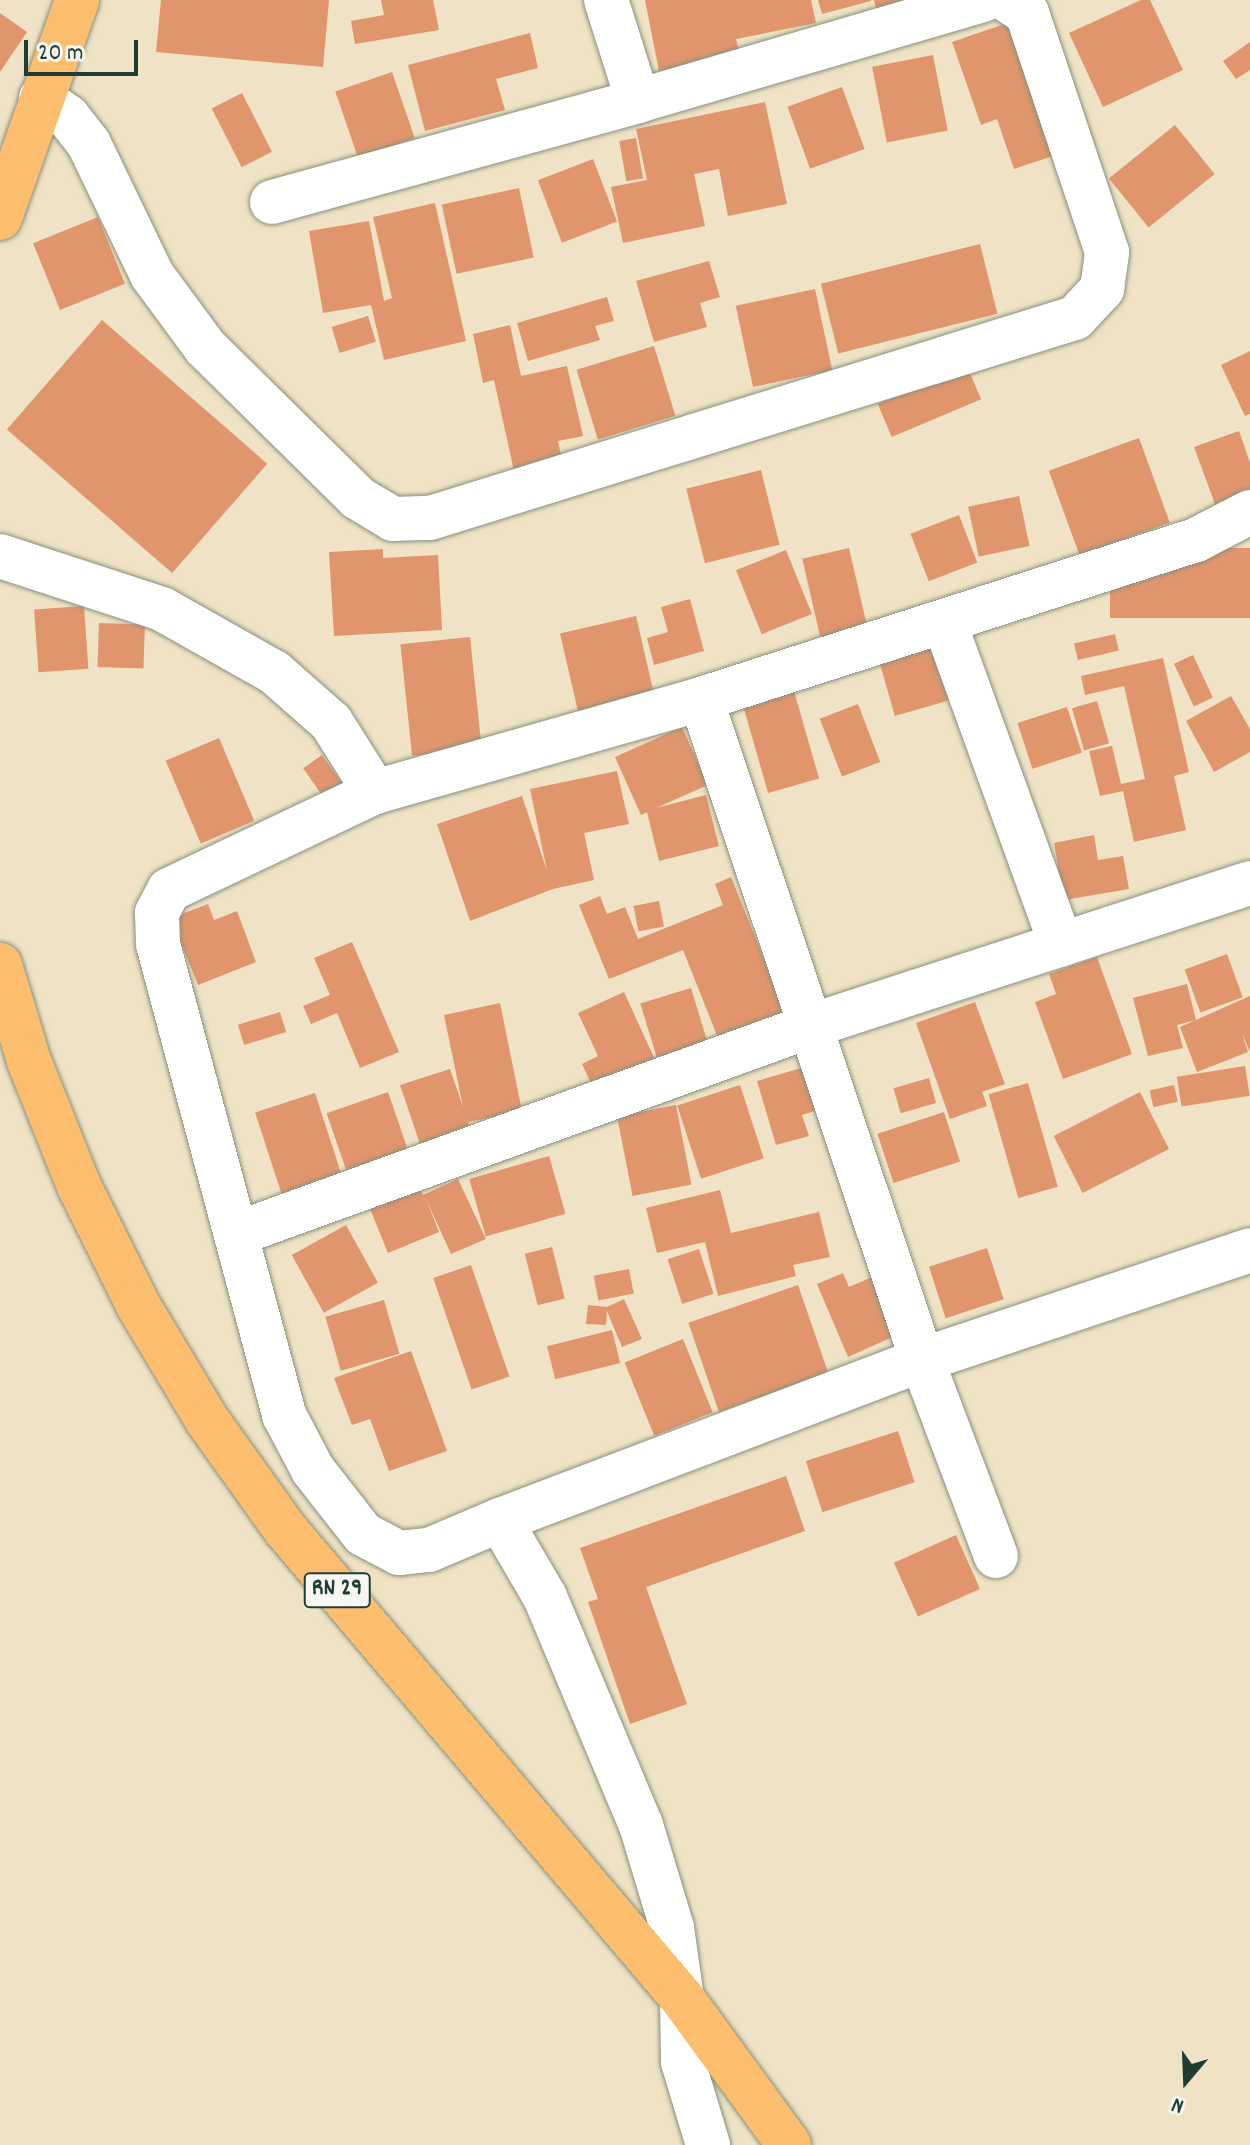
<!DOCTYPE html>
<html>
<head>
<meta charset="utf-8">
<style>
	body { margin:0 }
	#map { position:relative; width:1250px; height:2145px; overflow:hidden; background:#efe2c5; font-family:Dekko,sans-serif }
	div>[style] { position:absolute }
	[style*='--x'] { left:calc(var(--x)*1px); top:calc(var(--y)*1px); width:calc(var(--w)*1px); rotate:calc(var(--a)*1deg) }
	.building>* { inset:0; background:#e1956d; transform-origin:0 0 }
	.roads { filter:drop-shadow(0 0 2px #87907c) drop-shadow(0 0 2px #87907c) }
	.minor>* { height:44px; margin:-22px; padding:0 22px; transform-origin:22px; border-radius:22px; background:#fff }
	.major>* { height:44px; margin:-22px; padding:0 22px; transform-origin:22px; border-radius:22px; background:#fcbd6f }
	span { translate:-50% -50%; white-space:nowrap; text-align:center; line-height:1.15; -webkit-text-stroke:8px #f6f6f2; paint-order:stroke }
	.shield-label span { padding:2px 6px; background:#f6f6f2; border:2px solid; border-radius:6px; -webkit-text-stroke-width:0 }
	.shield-label { font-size:24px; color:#1f3d34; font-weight:700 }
	.north { position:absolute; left:1146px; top:2041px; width:80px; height:80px; -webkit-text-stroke:6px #f6f6f2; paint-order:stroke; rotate:199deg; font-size:22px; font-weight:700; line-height:32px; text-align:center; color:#1f3d34 }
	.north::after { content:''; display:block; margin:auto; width:28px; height:36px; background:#1f3d34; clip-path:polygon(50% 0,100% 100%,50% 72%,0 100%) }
	.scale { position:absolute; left:24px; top:40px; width:114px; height:36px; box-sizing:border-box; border:4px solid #1f3d34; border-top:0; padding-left:10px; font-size:24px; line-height:28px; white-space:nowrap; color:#1f3d34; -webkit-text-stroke:6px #f6f6f2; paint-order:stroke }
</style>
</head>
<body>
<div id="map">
	<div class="building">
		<i style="clip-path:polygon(161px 0,329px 0,323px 67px,156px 52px)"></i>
		<i style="clip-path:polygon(381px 0,433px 0,439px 30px,355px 44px,351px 21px,384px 15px)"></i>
		<i style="clip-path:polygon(645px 0,811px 0,816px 23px,736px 39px,740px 55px,659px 71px)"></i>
		<i style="clip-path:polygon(818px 0,871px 0,871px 1px,822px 14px)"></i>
		<i style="clip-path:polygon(874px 0,911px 0,877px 12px)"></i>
		<i style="clip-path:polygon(1141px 0,1150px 0,1183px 70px,1103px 107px,1069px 33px)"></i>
		<i style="clip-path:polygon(0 13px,27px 32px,0 72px)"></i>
		<i style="clip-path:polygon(1013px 21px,1059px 154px,1014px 169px,997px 119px,981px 125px,952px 42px)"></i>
		<i style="clip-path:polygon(530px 33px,538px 68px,496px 79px,505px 110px,425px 131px,408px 65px)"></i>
		<i style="clip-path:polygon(1250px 42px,1250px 70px,1236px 79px,1223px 61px)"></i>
		<i style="left:933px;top:55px;width:77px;height:62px;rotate:79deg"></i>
		<i style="left:392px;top:72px;width:70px;height:60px;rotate:71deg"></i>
		<i style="left:842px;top:87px;width:66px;height:58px;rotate:70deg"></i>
		<i style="left:242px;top:93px;width:66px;height:34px;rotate:63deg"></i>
		<i style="clip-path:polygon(765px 102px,787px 204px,728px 216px,719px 169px,694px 174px,705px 226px,623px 243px,611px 187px,647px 180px,636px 129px)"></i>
		<i style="left:1175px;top:125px;width:63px;height:85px;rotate:51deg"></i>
		<i style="left:636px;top:138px;width:41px;height:17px;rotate:80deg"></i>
		<i style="left:593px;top:159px;width:67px;height:59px;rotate:69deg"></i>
		<i style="left:519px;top:188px;width:71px;height:79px;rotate:78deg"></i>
		<i style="clip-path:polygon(435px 203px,466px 341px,384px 360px,371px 305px,323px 313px,309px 231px,369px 221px,384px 301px,392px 298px,373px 217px)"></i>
		<i style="left:98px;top:217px;width:72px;height:70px;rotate:68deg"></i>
		<i style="left:980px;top:244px;width:72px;height:164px;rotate:76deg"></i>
		<i style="clip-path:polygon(709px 261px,720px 297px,700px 303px,707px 327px,654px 342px,636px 281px)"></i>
		<i style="left:815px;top:289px;width:83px;height:81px;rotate:78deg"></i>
		<i style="clip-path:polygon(607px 297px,614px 321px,595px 326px,600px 340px,528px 361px,517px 323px)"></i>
		<i style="left:368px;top:316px;width:27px;height:38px;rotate:73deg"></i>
		<i style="left:102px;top:320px;width:219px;height:145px;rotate:41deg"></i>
		<i style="clip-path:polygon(510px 325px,521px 376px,567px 366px,583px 436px,558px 441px,562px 460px,514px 471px,494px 380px,483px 383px,473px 334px)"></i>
		<i style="left:654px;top:346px;width:73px;height:81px;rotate:73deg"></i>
		<i style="clip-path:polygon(1250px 351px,1250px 414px,1245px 416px,1221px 365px)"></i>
		<i style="left:967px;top:366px;width:36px;height:97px;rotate:67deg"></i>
		<i style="clip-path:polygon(1239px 431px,1250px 463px,1250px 491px,1215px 504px,1194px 447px)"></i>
		<i style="left:1139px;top:438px;width:90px;height:96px;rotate:70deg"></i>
		<i style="left:761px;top:470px;width:77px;height:77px;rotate:76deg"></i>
		<i style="left:1019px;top:496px;width:51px;height:52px;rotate:78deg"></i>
		<i style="left:959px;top:515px;width:51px;height:52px;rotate:69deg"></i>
		<i style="left:849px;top:548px;width:84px;height:48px;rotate:77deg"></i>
		<i style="left:1250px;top:548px;width:70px;height:140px;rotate:90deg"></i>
		<i style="clip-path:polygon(383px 549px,383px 558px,438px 555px,442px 630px,334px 636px,329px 552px)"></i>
		<i style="left:786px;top:550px;width:69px;height:54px;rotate:68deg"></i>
		<i style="clip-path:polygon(690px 599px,704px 651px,654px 665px,647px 638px,668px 632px,661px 607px)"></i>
		<i style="left:84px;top:606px;width:63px;height:50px;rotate:86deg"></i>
		<i style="left:636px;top:616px;width:95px;height:78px;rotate:77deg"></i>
		<i style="left:99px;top:623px;width:46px;height:44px;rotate:2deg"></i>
		<i style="left:1115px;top:634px;width:17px;height:42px;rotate:77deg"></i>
		<i style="left:470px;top:637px;width:112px;height:70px;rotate:84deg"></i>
		<i style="left:939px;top:645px;width:56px;height:62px;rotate:74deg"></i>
		<i style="left:1193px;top:655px;width:47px;height:21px;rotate:65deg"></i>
		<i style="clip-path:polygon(1163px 658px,1189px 772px,1174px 776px,1186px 830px,1134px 842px,1123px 791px,1100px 796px,1089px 751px,1112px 746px,1121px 784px,1145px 779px,1124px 686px,1085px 695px,1081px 676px)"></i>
		<i style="left:794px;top:691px;width:91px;height:53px;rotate:74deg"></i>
		<i style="clip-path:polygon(1231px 696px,1250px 729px,1250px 752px,1214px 772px,1186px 721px)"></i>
		<i style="left:1097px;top:701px;width:44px;height:26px;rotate:74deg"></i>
		<i style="left:858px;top:704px;width:62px;height:41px;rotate:69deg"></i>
		<i style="left:1067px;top:707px;width:48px;height:52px;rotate:72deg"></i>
		<i style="clip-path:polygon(682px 727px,708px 785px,656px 808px,706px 795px,719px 846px,659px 861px,647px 812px,641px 815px,615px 757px)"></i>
		<i style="left:219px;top:738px;width:90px;height:58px;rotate:67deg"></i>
		<i style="left:322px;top:755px;width:44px;height:23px;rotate:55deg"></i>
		<i style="clip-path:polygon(617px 771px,629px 824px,584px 833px,594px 880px,553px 889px,470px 921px,437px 824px,522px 796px,547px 871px,530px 789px)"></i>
		<i style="clip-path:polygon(1094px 835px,1098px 860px,1123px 856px,1129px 889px,1064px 900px,1054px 843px)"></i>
		<i style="clip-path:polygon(731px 877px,791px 1026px,724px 1053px,683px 950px,609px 979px,579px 905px,600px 896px,607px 914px,625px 907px,638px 939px,723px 905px,715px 884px)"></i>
		<i style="left:659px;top:901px;width:26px;height:26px;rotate:79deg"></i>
		<i style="clip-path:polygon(208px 904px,214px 920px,237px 911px,256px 962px,198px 985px,171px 918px)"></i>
		<i style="clip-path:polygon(352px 942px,399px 1052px,360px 1068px,337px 1013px,311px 1024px,303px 1006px,330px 995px,314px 958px)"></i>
		<i style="left:1227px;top:954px;width:46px;height:45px;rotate:70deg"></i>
		<i style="clip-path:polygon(1097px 957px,1132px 1054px,1063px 1079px,1035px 1002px,1056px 994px,1049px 974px)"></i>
		<i style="clip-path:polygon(1187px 984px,1196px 1020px,1177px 1025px,1183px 1048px,1148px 1056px,1133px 998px)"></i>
		<i style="left:691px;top:988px;width:64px;height:53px;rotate:73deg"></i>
		<i style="clip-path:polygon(624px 992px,656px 1062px,594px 1090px,582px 1064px,598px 1056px,578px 1013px)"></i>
		<i style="clip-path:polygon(1250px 996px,1250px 1052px,1242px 1033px,1248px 1052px,1197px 1072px,1180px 1027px)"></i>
		<i style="clip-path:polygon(975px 1002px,1005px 1084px,982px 1092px,987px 1106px,950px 1119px,916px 1023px)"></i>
		<i style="clip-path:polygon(500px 1003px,522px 1111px,468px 1122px,471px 1131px,421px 1147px,400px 1085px,450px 1069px,463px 1107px,444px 1015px)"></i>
		<i style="left:280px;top:1012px;width:21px;height:44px;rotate:73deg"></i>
		<i style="clip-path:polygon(808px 1066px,821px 1109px,802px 1115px,809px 1136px,776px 1145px,757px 1081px)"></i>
		<i style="left:1245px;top:1066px;width:30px;height:69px;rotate:81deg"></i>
		<i style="left:929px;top:1078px;width:26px;height:37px;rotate:74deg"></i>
		<i style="left:1028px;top:1083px;width:108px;height:41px;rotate:74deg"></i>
		<i style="left:740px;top:1085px;width:77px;height:66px;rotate:72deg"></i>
		<i style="left:1174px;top:1085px;width:17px;height:25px;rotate:77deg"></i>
		<i style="left:388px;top:1092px;width:70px;height:65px;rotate:71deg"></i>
		<i style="left:1140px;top:1092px;width:64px;height:97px;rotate:63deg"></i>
		<i style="left:315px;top:1093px;width:89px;height:63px;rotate:72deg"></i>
		<i style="left:676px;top:1105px;width:81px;height:60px;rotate:79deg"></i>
		<i style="left:944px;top:1112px;width:52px;height:70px;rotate:72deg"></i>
		<i style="left:549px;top:1156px;width:60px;height:83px;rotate:74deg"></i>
		<i style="clip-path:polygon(458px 1179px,486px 1239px,451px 1254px,426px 1199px,439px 1232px,388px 1253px,368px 1204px,418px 1183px,423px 1195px)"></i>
		<i style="clip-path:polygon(720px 1190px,731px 1233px,819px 1212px,830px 1257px,793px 1265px,796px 1276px,718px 1296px,705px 1242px,657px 1253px,646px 1208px)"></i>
		<i style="left:346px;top:1225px;width:66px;height:62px;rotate:61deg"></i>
		<i style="left:552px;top:1247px;width:53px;height:28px;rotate:76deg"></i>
		<i style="left:987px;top:1248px;width:54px;height:61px;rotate:72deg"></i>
		<i style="left:699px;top:1249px;width:47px;height:33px;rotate:72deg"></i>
		<i style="left:471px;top:1265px;width:118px;height:40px;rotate:71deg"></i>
		<i style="left:629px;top:1269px;width:25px;height:36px;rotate:79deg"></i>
		<i style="clip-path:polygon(843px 1273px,849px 1287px,872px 1277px,897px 1335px,848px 1357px,817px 1284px)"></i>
		<i style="left:798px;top:1285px;width:94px;height:116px;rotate:71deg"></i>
		<i style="clip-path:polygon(624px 1299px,642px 1339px,622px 1347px,607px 1311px,606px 1325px,586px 1324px,588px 1305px,607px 1307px)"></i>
		<i style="left:384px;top:1300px;width:56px;height:61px;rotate:74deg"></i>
		<i style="left:612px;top:1330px;width:34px;height:67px;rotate:76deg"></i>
		<i style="left:683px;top:1339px;width:79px;height:63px;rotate:68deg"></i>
		<i style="clip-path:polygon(411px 1351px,447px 1451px,389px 1471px,370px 1419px,352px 1425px,334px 1378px)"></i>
		<i style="left:898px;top:1431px;width:54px;height:97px;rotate:72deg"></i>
		<i style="clip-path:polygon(786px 1476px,805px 1531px,646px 1587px,687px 1704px,630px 1724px,588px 1602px,598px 1599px,580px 1548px)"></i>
		<i style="left:956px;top:1535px;width:59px;height:68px;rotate:66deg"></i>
	</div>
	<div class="roads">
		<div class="minor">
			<i style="--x:606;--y:0;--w:106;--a:72.4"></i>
			<i style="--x:638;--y:101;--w:360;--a:-16.3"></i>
			<i style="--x:41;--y:98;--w:33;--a:35"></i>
			<i style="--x:68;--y:117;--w:34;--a:52"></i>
			<i style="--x:89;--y:144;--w:145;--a:64.3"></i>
			<i style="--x:152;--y:275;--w:89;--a:53.6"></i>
			<i style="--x:205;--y:347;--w:215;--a:44.6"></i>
			<i style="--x:358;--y:498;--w:41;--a:31"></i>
			<i style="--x:393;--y:519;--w:37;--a:-2"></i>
			<i style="--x:430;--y:518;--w:675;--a:-17.23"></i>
			<i style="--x:1075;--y:318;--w:40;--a:-47"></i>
			<i style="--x:1102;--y:289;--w:37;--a:-82"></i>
			<i style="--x:1107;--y:252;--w:252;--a:-108.5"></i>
			<i style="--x:1027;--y:13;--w:24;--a:-147"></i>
			<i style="--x:272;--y:202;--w:380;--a:-15.4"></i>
			<i style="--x:0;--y:556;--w:170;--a:18.1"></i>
			<i style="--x:162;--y:609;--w:129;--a:29.4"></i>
			<i style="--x:274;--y:672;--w:76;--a:41.3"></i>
			<i style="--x:331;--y:722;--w:83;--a:57.8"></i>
			<i style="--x:375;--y:792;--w:228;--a:154.6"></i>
			<i style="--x:169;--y:890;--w:26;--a:118"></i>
			<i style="--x:157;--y:913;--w:31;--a:88"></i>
			<i style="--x:158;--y:944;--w:488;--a:75"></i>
			<i style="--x:284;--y:1415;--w:62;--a:62.2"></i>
			<i style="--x:313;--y:1470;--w:81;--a:52"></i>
			<i style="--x:363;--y:1534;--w:41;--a:27.8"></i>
			<i style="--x:399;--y:1553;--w:30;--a:-6"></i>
			<i style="--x:429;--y:1550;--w:77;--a:-22.9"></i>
			<i style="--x:500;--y:1520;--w:89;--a:59.7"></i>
			<i style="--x:545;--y:1597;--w:247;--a:67.2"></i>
			<i style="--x:641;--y:1825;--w:108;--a:73.2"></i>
			<i style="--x:672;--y:1928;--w:71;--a:81.9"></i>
			<i style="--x:682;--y:1998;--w:64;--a:89.1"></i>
			<i style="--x:683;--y:2062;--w:87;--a:73.2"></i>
			<i style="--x:945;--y:624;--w:341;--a:70.1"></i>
			<i style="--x:375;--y:792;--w:339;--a:-15.9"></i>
			<i style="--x:236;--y:1234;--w:611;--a:-19.92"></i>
			<i style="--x:810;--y:1026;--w:463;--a:-18"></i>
			<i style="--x:500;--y:1520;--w:451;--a:-20.8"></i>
			<i style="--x:922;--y:1360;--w:346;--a:-18.5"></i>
			<i style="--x:996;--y:1556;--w:210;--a:-110.7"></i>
			<i style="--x:922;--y:1360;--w:697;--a:-108.49"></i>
			<i style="--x:701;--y:699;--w:520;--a:-17.81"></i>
			<i style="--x:1196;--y:540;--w:61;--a:-27.4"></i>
		</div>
		<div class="major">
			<i style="--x:0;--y:218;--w:231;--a:-70.5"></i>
			<i style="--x:0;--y:965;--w:100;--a:73.2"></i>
			<i style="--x:29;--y:1061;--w:135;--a:68.2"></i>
			<i style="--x:79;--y:1186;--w:133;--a:63.6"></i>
			<i style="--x:138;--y:1305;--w:134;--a:59"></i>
			<i style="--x:207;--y:1420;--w:134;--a:54.4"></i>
			<i style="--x:285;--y:1529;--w:614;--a:49.75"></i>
			<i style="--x:682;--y:1998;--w:182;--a:53.9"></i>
		</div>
	</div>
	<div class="shield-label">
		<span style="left:337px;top:1590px">RN 29</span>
	</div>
	<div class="north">N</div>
	<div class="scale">20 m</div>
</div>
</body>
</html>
